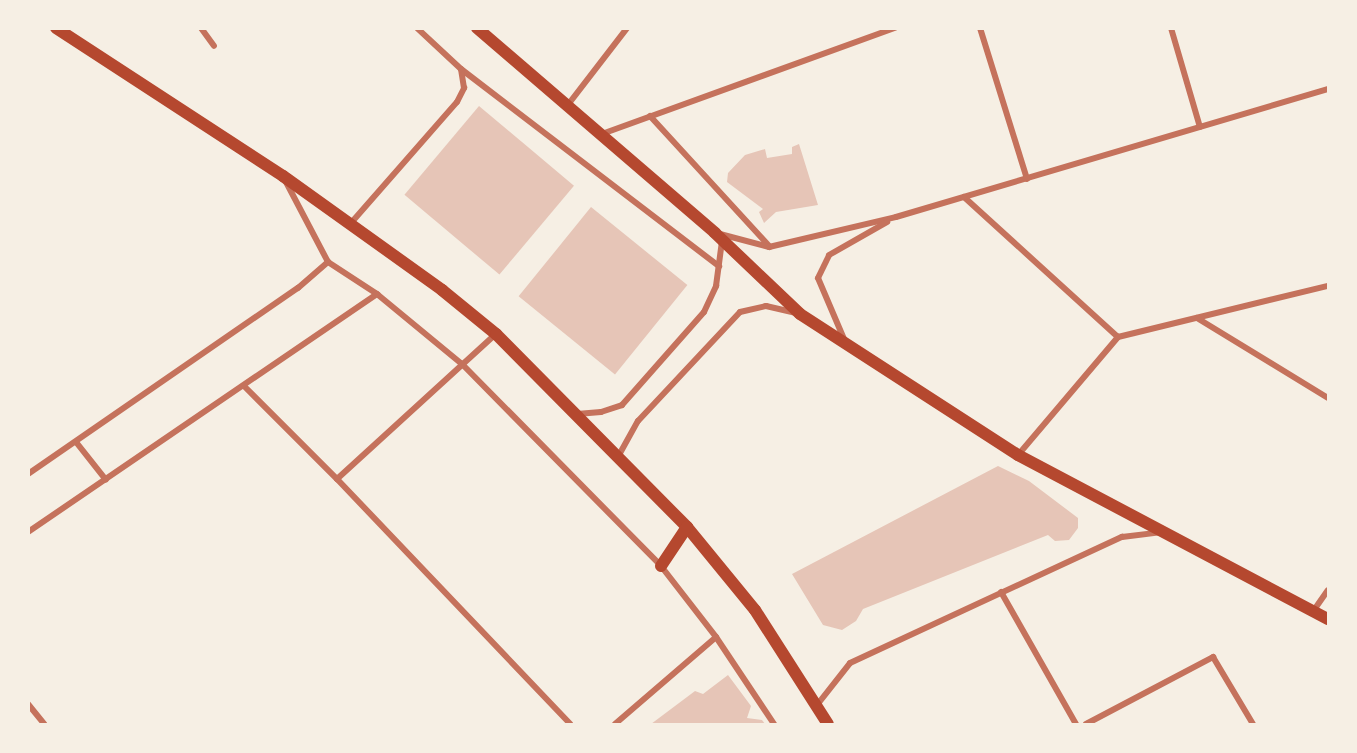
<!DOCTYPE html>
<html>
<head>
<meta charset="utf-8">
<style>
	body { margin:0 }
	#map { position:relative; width:1357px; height:753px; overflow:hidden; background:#f6efe4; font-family:Rubik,sans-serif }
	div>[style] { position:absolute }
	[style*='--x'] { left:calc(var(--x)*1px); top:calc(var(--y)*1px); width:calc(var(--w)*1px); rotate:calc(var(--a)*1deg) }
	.building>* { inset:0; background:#e6c5b7; transform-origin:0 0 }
	.minor>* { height:6px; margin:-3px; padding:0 3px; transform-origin:3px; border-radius:3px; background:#c5725c }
	.secondary>* { height:12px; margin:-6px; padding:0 6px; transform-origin:6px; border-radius:6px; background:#b5482f }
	span { translate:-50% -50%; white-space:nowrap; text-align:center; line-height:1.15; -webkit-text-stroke:4.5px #f6efe4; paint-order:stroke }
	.frame { position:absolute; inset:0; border:30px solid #f6efe4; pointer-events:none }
</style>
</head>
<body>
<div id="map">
	<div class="building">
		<i style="left:479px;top:106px;width:124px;height:116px;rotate:40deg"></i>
		<i style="clip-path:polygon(799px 144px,818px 205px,776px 212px,764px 223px,759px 212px,763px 209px,727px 182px,728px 173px,745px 155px,765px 149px,767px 158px,792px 154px,792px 147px)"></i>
		<i style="left:591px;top:207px;width:124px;height:115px;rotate:39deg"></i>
		<i style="clip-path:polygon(998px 466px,1029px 481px,1078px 518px,1078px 528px,1069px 540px,1055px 541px,1048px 535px,863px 609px,856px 621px,842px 630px,823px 625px,792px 574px)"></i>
		<i style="clip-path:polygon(728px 675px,751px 706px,747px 718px,762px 720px,765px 724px,651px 724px,695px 691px,703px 694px)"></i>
	</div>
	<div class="minor">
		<i style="--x:201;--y:28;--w:22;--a:54"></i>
		<i style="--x:980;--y:28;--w:158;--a:72.7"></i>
		<i style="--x:1171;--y:28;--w:103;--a:73.7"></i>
		<i style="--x:461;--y:69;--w:325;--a:37.4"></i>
		<i style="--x:567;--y:106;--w:98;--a:-52.4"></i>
		<i style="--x:650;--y:116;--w:176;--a:47.5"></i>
		<i style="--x:599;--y:135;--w:315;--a:-19.9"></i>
		<i style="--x:286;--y:182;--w:90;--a:62.3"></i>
		<i style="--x:328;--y:262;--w:59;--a:33.1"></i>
		<i style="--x:377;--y:294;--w:110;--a:39.5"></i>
		<i style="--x:462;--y:364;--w:284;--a:45.4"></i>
		<i style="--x:661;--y:566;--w:90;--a:52.2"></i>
		<i style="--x:716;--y:637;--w:105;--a:56.3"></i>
		<i style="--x:964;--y:197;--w:208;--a:42.3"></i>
		<i style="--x:351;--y:223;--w:161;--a:-48.8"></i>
		<i style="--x:457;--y:102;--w:16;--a:-63"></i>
		<i style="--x:464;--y:88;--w:19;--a:-99"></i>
		<i style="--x:461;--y:69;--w:60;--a:-137"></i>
		<i style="--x:720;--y:234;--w:51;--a:14.9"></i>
		<i style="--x:769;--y:247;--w:130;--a:-13.3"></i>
		<i style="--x:896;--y:217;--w:451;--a:-16.5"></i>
		<i style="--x:1197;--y:318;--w:153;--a:31.4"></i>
		<i style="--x:844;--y:339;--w:66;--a:-113.1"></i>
		<i style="--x:818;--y:278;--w:25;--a:-64"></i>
		<i style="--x:829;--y:255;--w:67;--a:-29.6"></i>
		<i style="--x:244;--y:386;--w:132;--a:45"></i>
		<i style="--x:337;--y:479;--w:215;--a:-42.4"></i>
		<i style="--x:577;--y:414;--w:24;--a:-5"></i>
		<i style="--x:601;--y:412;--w:22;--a:-18"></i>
		<i style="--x:622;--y:405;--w:124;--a:-48.6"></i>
		<i style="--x:704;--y:312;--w:29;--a:-65"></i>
		<i style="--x:716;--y:286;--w:45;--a:-82.4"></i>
		<i style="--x:76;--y:442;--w:48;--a:51.7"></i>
		<i style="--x:619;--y:455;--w:39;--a:-61"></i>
		<i style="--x:638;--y:421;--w:149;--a:-46.9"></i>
		<i style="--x:740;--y:312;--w:27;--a:-13"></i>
		<i style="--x:766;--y:306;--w:31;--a:13"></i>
		<i style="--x:1018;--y:455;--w:155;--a:-49.7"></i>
		<i style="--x:1118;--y:337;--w:216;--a:-13.7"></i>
		<i style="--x:28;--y:474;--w:328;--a:-34.6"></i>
		<i style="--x:298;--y:288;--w:40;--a:-41"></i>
		<i style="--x:337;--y:479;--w:338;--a:46.4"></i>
		<i style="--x:28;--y:532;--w:422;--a:-34.3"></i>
		<i style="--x:1001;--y:592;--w:152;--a:60.4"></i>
		<i style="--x:1314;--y:610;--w:24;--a:-55"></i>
		<i style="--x:28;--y:704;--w:26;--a:51"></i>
		<i style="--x:817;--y:705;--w:53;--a:-51.8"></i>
		<i style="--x:850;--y:663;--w:300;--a:-24.9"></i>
		<i style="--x:1122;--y:537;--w:38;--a:-7"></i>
		<i style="--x:615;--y:724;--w:133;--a:-40.7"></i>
		<i style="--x:1086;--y:724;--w:144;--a:-27.8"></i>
		<i style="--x:1213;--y:657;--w:78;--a:59.2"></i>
	</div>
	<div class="secondary">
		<i style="--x:56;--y:28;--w:271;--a:33.1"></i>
		<i style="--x:283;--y:176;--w:196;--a:35.6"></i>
		<i style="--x:442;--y:290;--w:70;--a:39.2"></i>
		<i style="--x:496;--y:334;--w:272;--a:45.3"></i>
		<i style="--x:687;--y:527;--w:107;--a:50.7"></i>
		<i style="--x:755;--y:610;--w:135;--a:57.4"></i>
		<i style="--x:477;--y:28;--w:314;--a:40.7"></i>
		<i style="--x:715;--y:233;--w:117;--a:43.6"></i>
		<i style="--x:800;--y:314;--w:260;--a:32.9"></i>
		<i style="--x:1018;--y:455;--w:351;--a:27.9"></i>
		<i style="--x:661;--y:566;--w:47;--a:-56.3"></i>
	</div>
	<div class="frame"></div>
</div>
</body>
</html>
